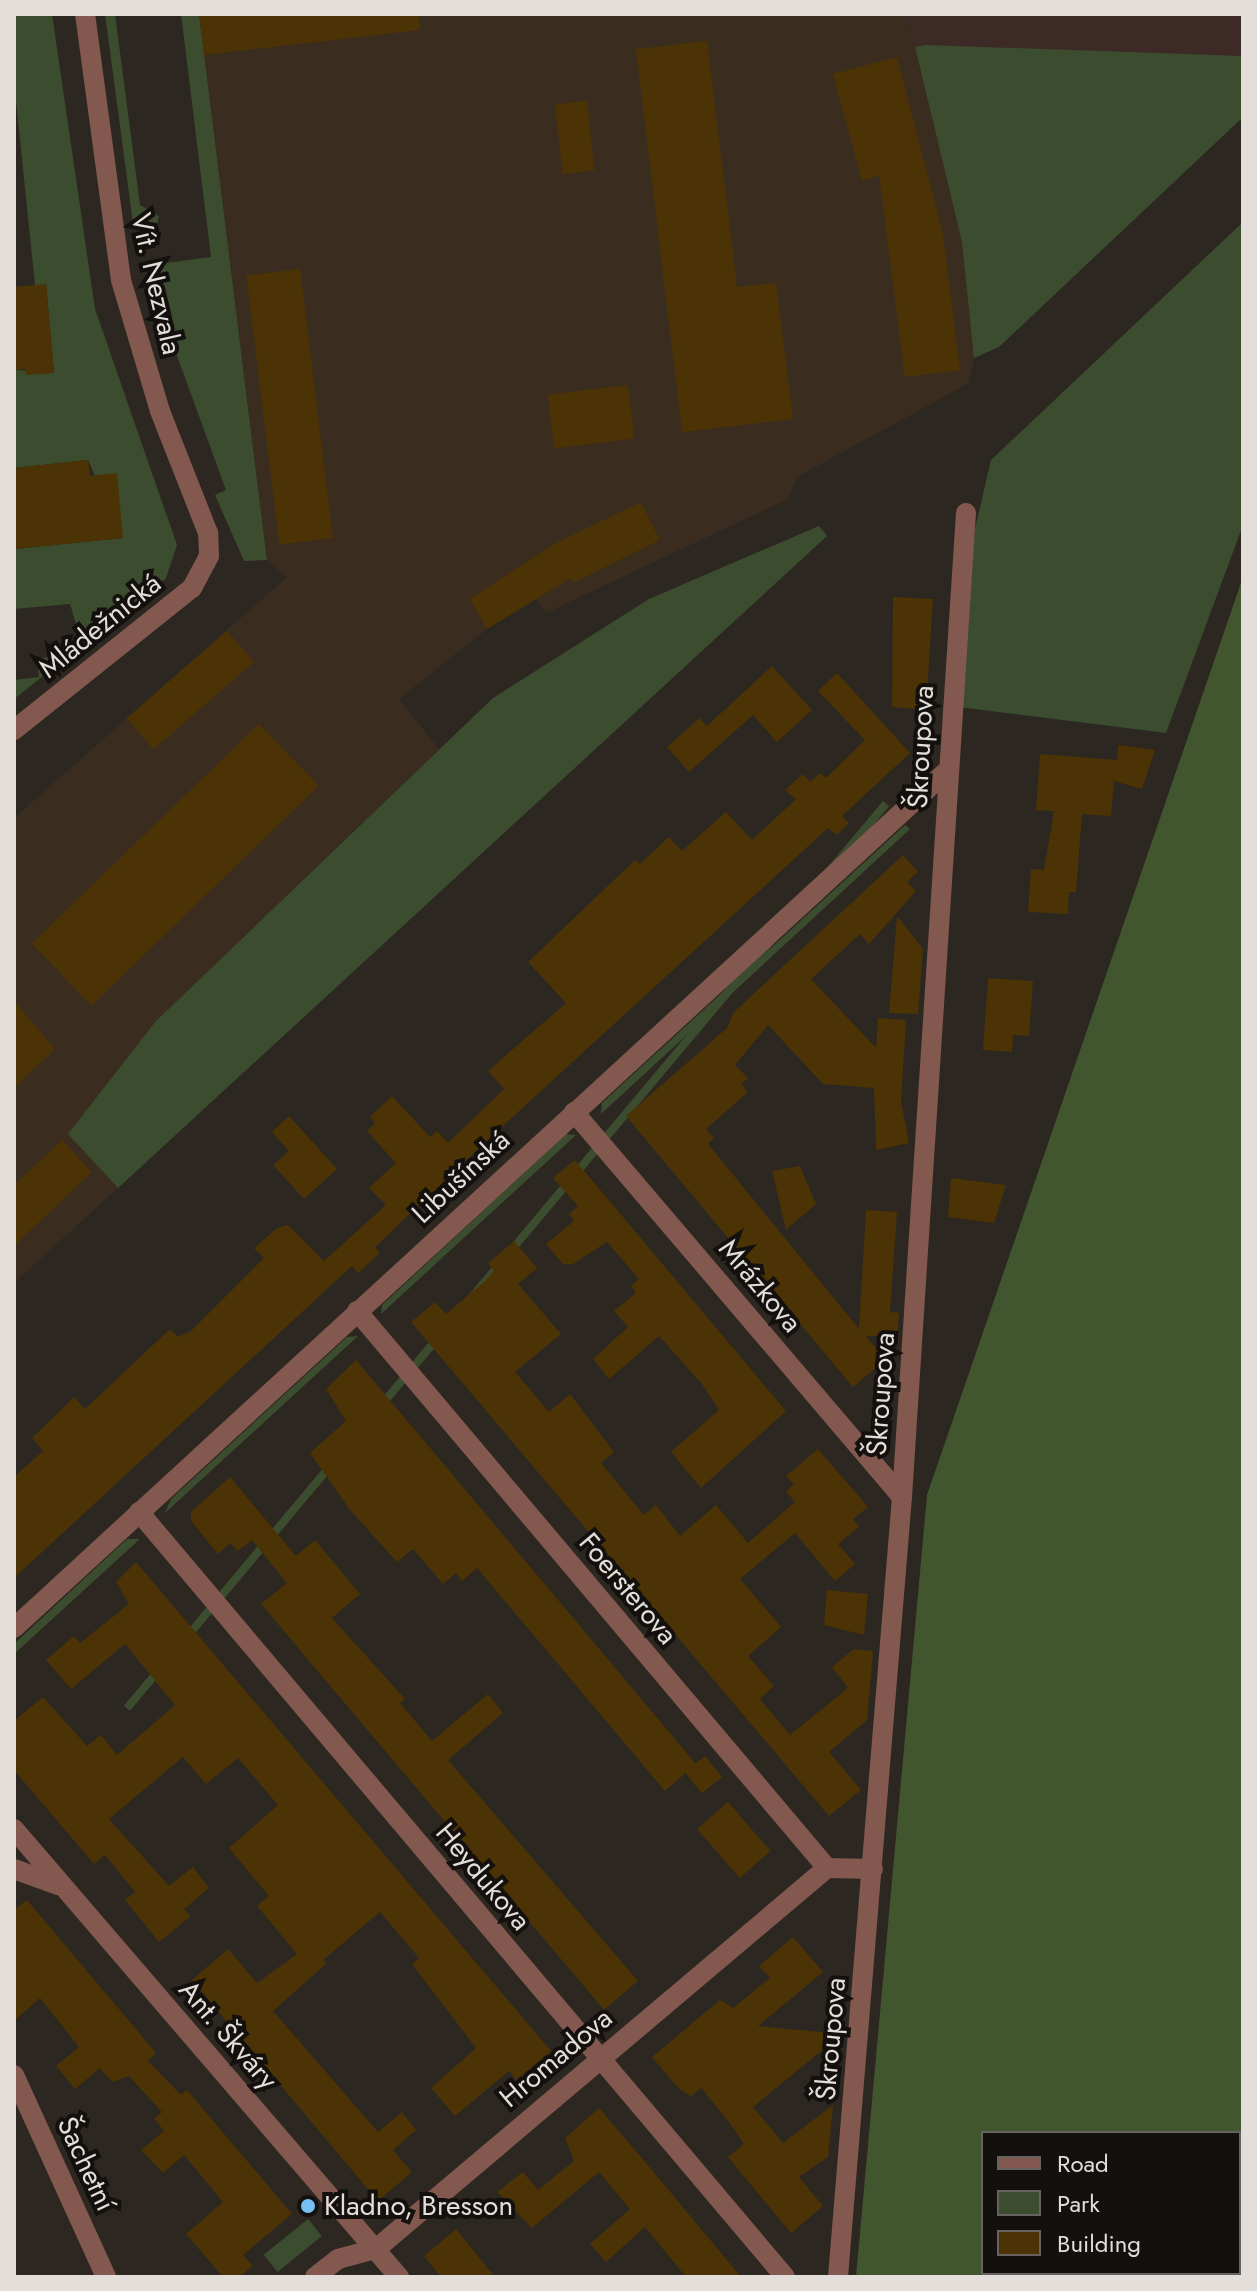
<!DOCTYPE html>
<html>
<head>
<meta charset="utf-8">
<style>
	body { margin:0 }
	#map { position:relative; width:1257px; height:2291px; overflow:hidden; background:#2d2721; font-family:Jost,sans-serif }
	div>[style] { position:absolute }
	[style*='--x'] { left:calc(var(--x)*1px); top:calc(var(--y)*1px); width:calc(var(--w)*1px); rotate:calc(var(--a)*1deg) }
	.commercial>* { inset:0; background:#3d2a27 }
	.industrial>* { inset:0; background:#3a2d1f }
	.green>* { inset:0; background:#3c4d2f; transform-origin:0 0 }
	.forest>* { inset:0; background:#41562e }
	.building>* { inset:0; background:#4b3305; transform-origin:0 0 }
	.minor>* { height:20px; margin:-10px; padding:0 10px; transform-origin:10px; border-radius:10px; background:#82584f }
	.dots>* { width:22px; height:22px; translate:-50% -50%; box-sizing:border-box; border:4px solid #13100e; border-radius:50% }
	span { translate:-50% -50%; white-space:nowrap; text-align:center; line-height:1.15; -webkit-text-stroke:8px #13100e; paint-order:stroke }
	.street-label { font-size:28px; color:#e3deda }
	.poi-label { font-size:28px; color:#e3deda }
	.left { translate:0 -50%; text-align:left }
	.frame { position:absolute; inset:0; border:16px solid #e3deda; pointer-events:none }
	.legend { position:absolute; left:981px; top:2131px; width:260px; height:144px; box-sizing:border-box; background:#13100e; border:2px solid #666260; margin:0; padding:10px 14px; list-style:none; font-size:24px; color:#e3deda }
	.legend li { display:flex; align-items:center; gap:16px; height:40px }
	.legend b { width:40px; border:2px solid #666260 }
</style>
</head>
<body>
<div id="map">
	<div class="commercial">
		<i style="clip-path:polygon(907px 14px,1243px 14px,1243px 56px,915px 47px)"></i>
	</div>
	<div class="industrial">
		<i style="clip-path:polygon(199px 14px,907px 14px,962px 242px,976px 347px,969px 383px,797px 477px,788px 499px,546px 613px,536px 599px,487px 629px,399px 699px,439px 749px,155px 1022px,68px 1134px,118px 1188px,14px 1283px,14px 818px,287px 577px,267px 560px)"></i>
	</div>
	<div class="green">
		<i style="clip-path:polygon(14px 14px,52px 14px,95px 309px,177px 545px,166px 578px,82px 644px,70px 604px,14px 609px,14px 543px,15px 549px,123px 538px,88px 460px,14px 468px,14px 370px,54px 372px,46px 285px,35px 285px,14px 81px)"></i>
		<i style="clip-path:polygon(105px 14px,115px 14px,140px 205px,159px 216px,157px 226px,144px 232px,133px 223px)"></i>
		<i style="clip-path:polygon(181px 14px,199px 14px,267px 560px,244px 561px,215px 495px,226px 490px,169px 334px,153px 272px,159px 264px,211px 257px)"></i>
		<i style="clip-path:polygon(926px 45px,1243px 56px,1243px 117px,999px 347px,974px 358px,962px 242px,915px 47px)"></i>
		<i style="clip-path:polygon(1243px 222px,1243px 525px,1166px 733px,959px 707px,975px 529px,991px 460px)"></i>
		<i style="clip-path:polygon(819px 526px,827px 536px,118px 1188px,68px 1134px,155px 1022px,493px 698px,649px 599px)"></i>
		<i style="clip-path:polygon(54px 656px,62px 661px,14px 699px,14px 680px,39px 677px,37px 659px)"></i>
		<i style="left:883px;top:801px;width:8px;height:1181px;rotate:40deg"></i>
		<i style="clip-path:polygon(905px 825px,910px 829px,601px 1114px,602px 1103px)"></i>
		<i style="clip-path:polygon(566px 1134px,576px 1135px,381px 1314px,382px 1305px)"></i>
		<i style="clip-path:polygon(358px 1336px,165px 1513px,171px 1499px,347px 1337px)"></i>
		<i style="clip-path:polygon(127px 1539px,140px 1539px,14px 1654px,14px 1644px)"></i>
		<i style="left:308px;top:2219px;width:22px;height:57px;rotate:51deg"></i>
	</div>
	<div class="forest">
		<i style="clip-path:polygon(evenodd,1243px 577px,1243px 2277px,856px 2277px,927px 1495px,1243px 577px,983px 2133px,1239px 2133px,1239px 2273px,983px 2273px,983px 2133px)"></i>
	</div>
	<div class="building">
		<i style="clip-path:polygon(199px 14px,419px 14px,420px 30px,204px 55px)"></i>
		<i style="clip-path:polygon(707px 41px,737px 287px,776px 283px,793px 419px,682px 432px,636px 49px)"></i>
		<i style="clip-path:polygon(897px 57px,943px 235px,960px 370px,905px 377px,879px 176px,862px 181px,833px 74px)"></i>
		<i style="left:587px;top:101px;width:70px;height:32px;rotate:84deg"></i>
		<i style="left:300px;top:269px;width:271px;height:54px;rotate:83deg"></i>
		<i style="clip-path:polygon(46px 284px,54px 373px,26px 375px,25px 369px,14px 370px,14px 287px)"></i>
		<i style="left:628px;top:385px;width:54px;height:81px;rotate:83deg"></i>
		<i style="clip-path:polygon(88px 460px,90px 476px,117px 473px,123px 538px,14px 549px,14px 468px)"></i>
		<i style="clip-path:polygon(641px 502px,660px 540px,573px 583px,571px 578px,487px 629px,470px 599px,554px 544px)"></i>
		<i style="clip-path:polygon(893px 597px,933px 599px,926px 710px,892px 707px)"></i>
		<i style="left:227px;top:631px;width:41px;height:133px;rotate:49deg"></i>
		<i style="clip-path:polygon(772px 666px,812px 710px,777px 742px,753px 715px,689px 772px,667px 747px,699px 718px,707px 726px)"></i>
		<i style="clip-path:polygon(837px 673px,910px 753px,842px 816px,849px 823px,837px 835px,828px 828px,494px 1134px,375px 1247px,380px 1253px,358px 1273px,352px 1266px,14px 1578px,14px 1477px,43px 1451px,32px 1438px,74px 1397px,85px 1409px,170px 1329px,178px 1337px,191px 1331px,264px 1258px,254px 1248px,277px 1228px,288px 1225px,324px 1261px,386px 1205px,369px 1188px,396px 1163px,367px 1131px,375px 1123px,370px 1117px,392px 1096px,430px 1137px,437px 1131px,448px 1143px,504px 1089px,488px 1071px,566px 1003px,528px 962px,635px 860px,640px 864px,669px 837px,682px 851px,726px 812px,752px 840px,796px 799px,785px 790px,803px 774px,810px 782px,820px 773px,826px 778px,865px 740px,818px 691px)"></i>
		<i style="left:259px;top:724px;width:86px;height:316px;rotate:46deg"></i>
		<i style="clip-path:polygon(1118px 745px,1155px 750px,1142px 789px,1114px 781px,1111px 816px,1082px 814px,1076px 892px,1069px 892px,1068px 914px,1028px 912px,1031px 869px,1044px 870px,1054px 811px,1036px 810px,1040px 754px,1117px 760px)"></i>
		<i style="clip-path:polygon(903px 855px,918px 872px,907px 882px,916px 891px,869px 944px,860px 934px,811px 979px,876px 1048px,878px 1018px,906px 1020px,901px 1101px,909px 1143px,876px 1150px,874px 1088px,823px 1084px,768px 1025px,735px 1065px,748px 1078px,741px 1084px,748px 1092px,706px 1129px,714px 1138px,708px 1144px,859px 1329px,866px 1210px,897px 1212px,890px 1312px,899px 1313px,897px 1337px,866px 1336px,885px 1360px,853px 1387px,626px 1116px,727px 1028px,734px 1012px)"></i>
		<i style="clip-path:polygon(897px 916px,923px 949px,918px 1014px,889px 1013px)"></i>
		<i style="clip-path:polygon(988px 978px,1033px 981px,1029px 1036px,1013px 1035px,1012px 1052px,983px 1050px)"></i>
		<i style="clip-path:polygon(14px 1001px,55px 1049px,14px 1088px)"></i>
		<i style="clip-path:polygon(289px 1116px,337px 1169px,304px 1199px,273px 1165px,289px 1151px,272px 1132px)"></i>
		<i style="clip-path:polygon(62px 1140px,92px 1172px,14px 1246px,14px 1185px)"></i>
		<i style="clip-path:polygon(575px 1160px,786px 1411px,701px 1488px,671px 1452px,719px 1410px,702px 1384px,659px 1336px,609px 1379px,593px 1359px,628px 1327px,614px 1311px,636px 1293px,631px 1286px,639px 1279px,607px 1242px,573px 1264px,563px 1264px,546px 1244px,574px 1221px,569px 1214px,578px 1206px,553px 1178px)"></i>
		<i style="clip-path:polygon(800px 1166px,816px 1204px,786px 1230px,772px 1171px)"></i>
		<i style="clip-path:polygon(951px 1178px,1006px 1185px,994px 1223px,948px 1217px)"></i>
		<i style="clip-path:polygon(514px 1241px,537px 1268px,518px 1284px,561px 1334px,515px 1372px,549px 1412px,570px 1394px,614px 1452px,601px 1463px,644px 1515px,656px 1505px,680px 1536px,716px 1505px,748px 1543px,795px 1502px,786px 1491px,794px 1485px,786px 1476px,818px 1449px,868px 1507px,853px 1519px,859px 1527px,838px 1544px,855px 1564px,835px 1581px,795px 1533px,740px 1579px,781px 1627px,748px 1656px,774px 1686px,760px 1699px,790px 1735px,848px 1688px,832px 1667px,854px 1649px,873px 1651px,867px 1720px,829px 1752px,861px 1790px,829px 1816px,411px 1322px,435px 1302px,446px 1314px,485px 1281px,494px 1271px,488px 1263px)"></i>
		<i style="clip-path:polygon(356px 1360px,696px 1764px,665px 1791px,477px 1568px,462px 1581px,456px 1573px,443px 1584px,413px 1549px,397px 1562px,350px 1510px,310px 1453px,346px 1421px,326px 1389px)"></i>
		<i style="clip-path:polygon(230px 1477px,296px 1556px,315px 1540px,360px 1594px,332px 1618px,405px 1699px,400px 1703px,432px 1741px,488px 1694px,503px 1713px,448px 1760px,638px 1981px,604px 2010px,261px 1604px,287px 1583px,252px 1540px,238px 1551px,230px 1543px,218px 1554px,191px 1521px,191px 1512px)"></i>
		<i style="clip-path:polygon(136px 1562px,551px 2051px,516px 2080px,509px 2071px,455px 2116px,431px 2088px,476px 2048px,412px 1964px,419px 1958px,380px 1912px,323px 1960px,327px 1963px,273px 2011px,378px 2132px,402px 2112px,416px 2130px,393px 2150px,412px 2172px,378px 2201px,192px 1980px,228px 1949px,257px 1983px,297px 1954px,257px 1906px,269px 1896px,229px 1848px,278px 1805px,238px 1758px,206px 1784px,183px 1757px,109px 1819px,169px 1886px,193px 1867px,209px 1888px,184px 1909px,191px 1916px,159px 1942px,125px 1900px,135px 1892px,105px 1855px,94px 1864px,14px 1770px,14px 1721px,43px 1697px,87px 1746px,101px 1735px,117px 1755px,175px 1705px,125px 1644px,71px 1689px,46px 1660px,74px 1636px,80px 1643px,129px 1604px,116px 1582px)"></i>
		<i style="clip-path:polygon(827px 1590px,868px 1594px,864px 1635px,824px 1625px)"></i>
		<i style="left:705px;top:1756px;width:27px;height:26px;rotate:51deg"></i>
		<i style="left:728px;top:1802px;width:65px;height:41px;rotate:49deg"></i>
		<i style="clip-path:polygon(27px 1900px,156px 2053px,148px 2061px,181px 2095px,187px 2090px,292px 2214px,243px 2255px,253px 2266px,239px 2277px,223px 2277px,186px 2234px,223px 2202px,184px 2155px,163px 2173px,141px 2150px,164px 2131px,154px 2118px,162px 2112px,129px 2076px,112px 2082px,100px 2068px,75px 2089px,56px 2066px,79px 2047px,40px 1998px,14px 2021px,14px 1910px)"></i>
		<i style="clip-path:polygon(793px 1937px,823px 1972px,758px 2026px,842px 2034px,753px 2107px,783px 2143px,833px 2105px,828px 2157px,799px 2177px,823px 2206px,791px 2233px,728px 2157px,744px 2144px,729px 2122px,701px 2088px,691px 2096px,680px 2090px,652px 2057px,720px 2000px,733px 2008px,770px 1978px,759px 1966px)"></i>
		<i style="clip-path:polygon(599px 2108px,641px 2157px,741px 2277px,686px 2277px,645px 2227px,606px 2262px,590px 2244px,630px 2209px,599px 2172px,532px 2228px,497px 2192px,523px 2172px,538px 2190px,574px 2161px,565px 2138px)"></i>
		<i style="clip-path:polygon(456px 2229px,468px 2244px,495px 2277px,441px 2277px,424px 2256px)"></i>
	</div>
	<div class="minor">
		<i style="--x:14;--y:730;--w:228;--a:-38.6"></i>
		<i style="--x:192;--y:588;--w:36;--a:-62"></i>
		<i style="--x:209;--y:556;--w:23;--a:-92"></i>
		<i style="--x:208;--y:533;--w:131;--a:-111.5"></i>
		<i style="--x:160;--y:411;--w:137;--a:-106.6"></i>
		<i style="--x:121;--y:280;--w:268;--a:-97.7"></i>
		<i style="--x:574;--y:1112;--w:506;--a:49.57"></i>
		<i style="--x:357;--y:1311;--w:729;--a:49.84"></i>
		<i style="--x:827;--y:1868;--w:46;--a:1.2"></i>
		<i style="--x:139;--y:1512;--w:1001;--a:49.82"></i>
		<i style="--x:14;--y:1628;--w:1268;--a:-42.57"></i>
		<i style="--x:14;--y:1829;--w:591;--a:49.33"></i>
		<i style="--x:14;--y:1869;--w:47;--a:20"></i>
		<i style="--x:14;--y:2075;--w:222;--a:65.5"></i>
		<i style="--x:315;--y:2277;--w:29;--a:-38"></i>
		<i style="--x:338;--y:2259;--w:39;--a:-15"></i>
		<i style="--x:376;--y:2249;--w:590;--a:-40.19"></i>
		<i style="--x:838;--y:2277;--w:783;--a:-85.31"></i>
		<i style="--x:902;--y:1497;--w:986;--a:-86.28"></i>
	</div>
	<div class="dots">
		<i style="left:308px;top:2206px;background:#76c0f7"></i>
	</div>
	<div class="street-label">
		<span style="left:156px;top:284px;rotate:77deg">Vít. Nezvala</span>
		<span style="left:100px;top:626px;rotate:-39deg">Mládežnická</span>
		<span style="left:921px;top:747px;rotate:-87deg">Škroupova</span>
		<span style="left:461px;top:1177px;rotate:-43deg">Libušínská</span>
		<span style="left:760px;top:1286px;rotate:50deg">Mrázkova</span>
		<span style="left:881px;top:1394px;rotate:-86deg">Škroupova</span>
		<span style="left:628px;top:1589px;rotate:50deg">Foersterova</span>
		<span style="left:483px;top:1877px;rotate:50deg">Heydukova</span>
		<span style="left:228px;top:2035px;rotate:49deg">Ant. Škváry</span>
		<span style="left:831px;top:2039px;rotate:-85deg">Škroupova</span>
		<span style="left:556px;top:2058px;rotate:-40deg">Hromadova</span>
		<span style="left:86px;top:2164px;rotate:65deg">Šachetní</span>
	</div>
	<div class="poi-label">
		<span class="left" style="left:324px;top:2206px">Kladno, Bresson</span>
	</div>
	<div class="frame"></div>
	<ul class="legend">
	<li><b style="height:10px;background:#82584f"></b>Road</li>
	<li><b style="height:22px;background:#3c4d2f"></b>Park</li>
	<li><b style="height:22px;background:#4b3305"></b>Building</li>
	</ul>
</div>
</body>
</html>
